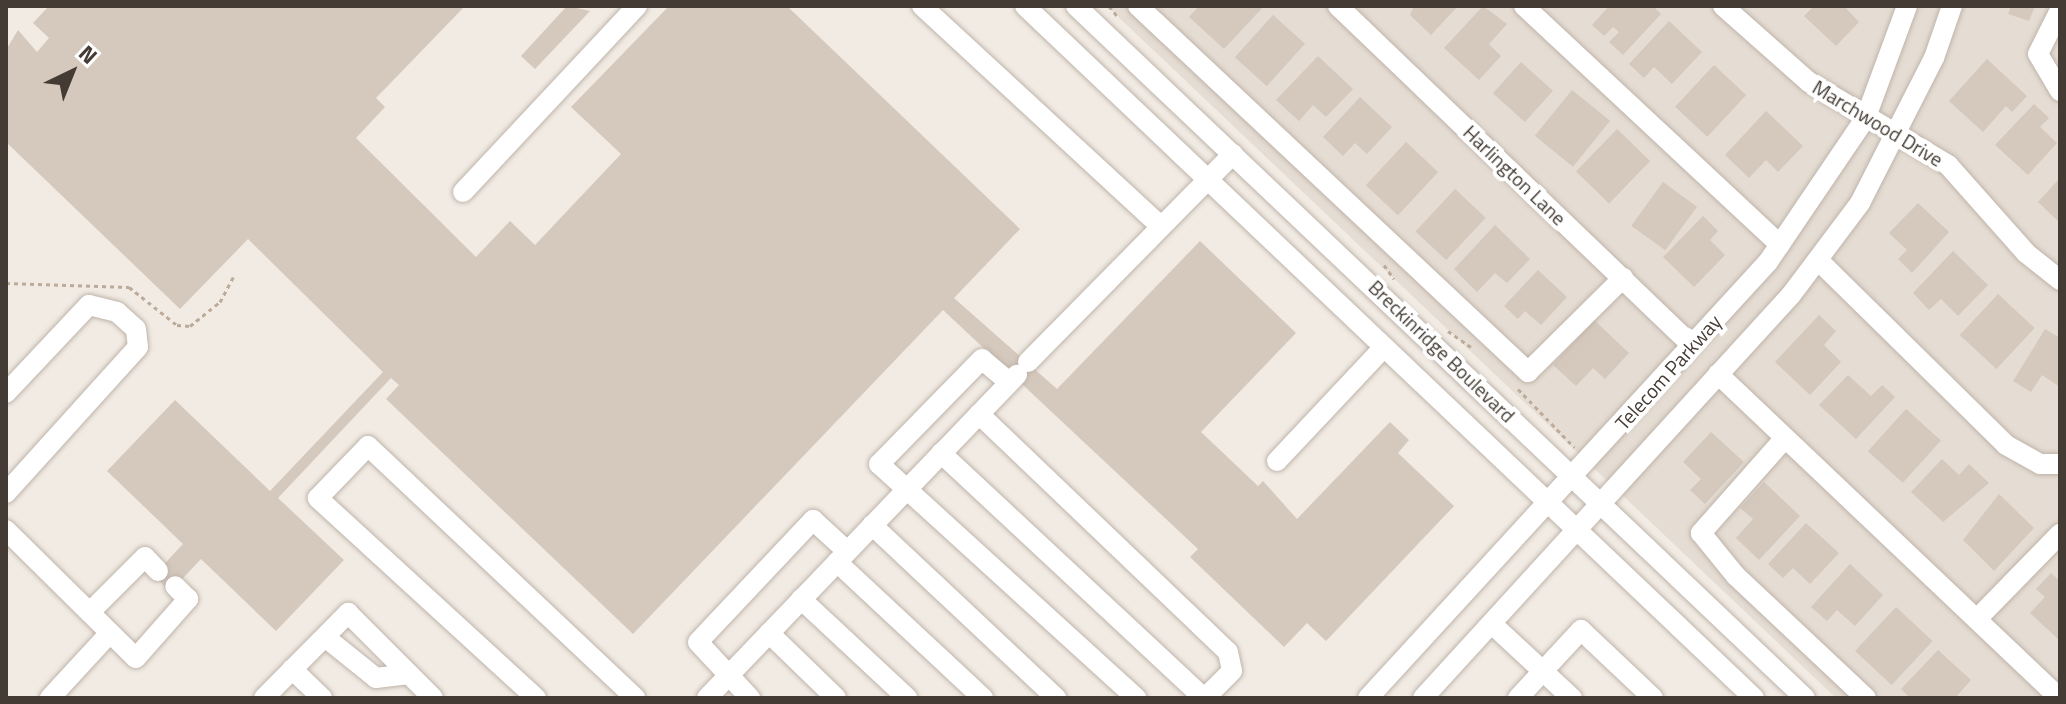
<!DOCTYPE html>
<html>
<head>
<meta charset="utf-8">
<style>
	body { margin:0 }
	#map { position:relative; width:2066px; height:704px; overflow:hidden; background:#f1ebe4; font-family:"Titillium Web",sans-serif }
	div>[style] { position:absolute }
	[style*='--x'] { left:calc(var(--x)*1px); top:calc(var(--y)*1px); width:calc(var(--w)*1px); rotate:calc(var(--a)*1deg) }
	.residential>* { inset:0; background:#e5dcd3 }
	.building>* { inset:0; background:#d5c8bd; transform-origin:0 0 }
	.path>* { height:3px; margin-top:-1.5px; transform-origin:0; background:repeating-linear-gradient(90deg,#bdab99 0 4px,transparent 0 8px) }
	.roads { filter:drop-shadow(0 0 2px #bfb4aa) drop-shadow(0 0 2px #bfb4aa) }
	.minor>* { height:20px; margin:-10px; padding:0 10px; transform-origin:10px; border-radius:10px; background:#fff }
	span { translate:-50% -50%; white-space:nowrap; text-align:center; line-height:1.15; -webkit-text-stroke:8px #fff; paint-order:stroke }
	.street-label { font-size:20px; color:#433b34 }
	.frame { position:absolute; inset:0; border:8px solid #433b34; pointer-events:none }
	.north { position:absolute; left:32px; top:32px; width:80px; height:80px; -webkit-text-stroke:6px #fff; paint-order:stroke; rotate:43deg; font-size:22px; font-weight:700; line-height:32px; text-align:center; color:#433b34 }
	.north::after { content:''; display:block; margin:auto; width:28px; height:36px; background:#433b34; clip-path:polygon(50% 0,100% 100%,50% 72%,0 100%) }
</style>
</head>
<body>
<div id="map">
	<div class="residential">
		<i style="clip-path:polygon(1107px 6px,2060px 6px,2060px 698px,1836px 698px)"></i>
	</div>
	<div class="building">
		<i style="clip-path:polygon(49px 6px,465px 6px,376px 98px,385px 107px,356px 138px,476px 257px,510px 221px,535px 245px,621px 154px,571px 107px,669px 6px,787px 6px,1020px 229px,954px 298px,1057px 389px,1200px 241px,1296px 333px,1201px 432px,1258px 486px,1263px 481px,1297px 519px,1390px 422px,1409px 440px,1398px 453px,1454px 506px,1326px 641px,1307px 623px,1284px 647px,1190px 557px,1198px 549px,943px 310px,633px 634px,386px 399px,399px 385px,391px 378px,278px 498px,344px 560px,276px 631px,201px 559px,170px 592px,154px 575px,183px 544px,107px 471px,175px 400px,270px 491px,383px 372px,248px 239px,180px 309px,6px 142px,6px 50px,18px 30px,37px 52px,49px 38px,33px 23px)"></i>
		<i style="clip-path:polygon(567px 6px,590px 11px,535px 69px,521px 56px)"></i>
		<i style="clip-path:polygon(1199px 6px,1264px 6px,1224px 49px,1189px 17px)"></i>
		<i style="clip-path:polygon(1414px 6px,1458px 6px,1431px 35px,1410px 15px)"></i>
		<i style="clip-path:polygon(1483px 6px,1507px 24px,1489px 44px,1501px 56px,1479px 80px,1444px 48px)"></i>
		<i style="clip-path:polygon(1609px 6px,1653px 6px,1661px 14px,1623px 55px,1609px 42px,1619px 32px,1613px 27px,1604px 36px,1592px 25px)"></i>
		<i style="clip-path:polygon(1814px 6px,1844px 6px,1859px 22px,1836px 46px,1804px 16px)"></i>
		<i style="clip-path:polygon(2011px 6px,2035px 6px,2029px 21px,2008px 14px)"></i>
		<i style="left:1273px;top:15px;width:43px;height:57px;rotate:42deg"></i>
		<i style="clip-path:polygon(1669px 21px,1702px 52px,1672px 84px,1654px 67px,1644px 78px,1629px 64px)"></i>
		<i style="clip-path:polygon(1318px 56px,1353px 89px,1326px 117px,1313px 105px,1299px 121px,1276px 100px)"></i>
		<i style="clip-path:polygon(1987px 59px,2027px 96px,2012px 112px,2006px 106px,1983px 132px,1949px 101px)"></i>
		<i style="left:1521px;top:62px;width:43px;height:42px;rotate:42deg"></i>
		<i style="left:1714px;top:65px;width:44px;height:57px;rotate:43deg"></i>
		<i style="left:1572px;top:90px;width:49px;height:59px;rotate:39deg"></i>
		<i style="clip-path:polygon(1360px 97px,1392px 127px,1367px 154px,1355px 143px,1343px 156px,1323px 137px)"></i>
		<i style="clip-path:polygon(2034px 104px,2049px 118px,2040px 127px,2057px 143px,2028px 175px,1995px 145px)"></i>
		<i style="clip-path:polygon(1766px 111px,1803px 146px,1778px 172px,1766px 160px,1749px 178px,1725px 155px)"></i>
		<i style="left:1617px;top:129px;width:46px;height:59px;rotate:44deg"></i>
		<i style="left:1406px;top:142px;width:44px;height:59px;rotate:43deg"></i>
		<i style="clip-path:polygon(2060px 178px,2060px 223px,2038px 202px)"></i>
		<i style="left:1663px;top:182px;width:42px;height:54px;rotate:36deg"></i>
		<i style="left:1455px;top:189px;width:42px;height:58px;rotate:43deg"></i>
		<i style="clip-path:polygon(1918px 203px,1949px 232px,1912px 273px,1898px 259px,1907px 250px,1889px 233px)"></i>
		<i style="clip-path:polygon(1703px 216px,1718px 231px,1710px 240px,1725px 255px,1694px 287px,1663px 257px)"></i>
		<i style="clip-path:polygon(1495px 225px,1530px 259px,1507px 283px,1495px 273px,1477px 292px,1454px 269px)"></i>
		<i style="clip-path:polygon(1953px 251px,1988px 285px,1958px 316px,1941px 299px,1929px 310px,1913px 293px)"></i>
		<i style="clip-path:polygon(1538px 270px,1567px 297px,1541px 325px,1525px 311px,1518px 319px,1504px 306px)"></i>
		<i style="left:1998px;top:294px;width:50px;height:56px;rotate:43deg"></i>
		<i style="clip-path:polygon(1819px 315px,1836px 331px,1824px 345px,1841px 362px,1810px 395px,1775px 362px)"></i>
		<i style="clip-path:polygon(1594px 320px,1629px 353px,1605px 379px,1593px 368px,1576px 386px,1553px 365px)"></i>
		<i style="clip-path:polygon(2045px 329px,2060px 338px,2060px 387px,2042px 375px,2031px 392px,2013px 381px)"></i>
		<i style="clip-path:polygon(1848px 375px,1871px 396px,1882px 385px,1895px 397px,1856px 439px,1819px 405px)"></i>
		<i style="left:1906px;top:409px;width:47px;height:57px;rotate:42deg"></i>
		<i style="clip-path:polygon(1711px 432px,1744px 462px,1705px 504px,1690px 490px,1701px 479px,1683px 462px)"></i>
		<i style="clip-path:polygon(1942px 459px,1959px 475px,1969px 464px,1989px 483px,1943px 522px,1911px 492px)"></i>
		<i style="clip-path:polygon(1764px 482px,1800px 516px,1759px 560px,1736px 538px,1753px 519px,1740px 508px)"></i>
		<i style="clip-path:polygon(1999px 494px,2034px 528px,1994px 571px,1963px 540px)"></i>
		<i style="clip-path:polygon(1806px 523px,1839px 553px,1810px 584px,1793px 568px,1783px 578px,1768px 564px)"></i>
		<i style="clip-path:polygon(1850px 564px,1883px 595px,1855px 626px,1837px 610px,1827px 621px,1811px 607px)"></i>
		<i style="clip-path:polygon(2051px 573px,2060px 581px,2058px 639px,2030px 613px,2045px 597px,2036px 589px)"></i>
		<i style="left:1896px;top:607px;width:50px;height:60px;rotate:43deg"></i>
		<i style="clip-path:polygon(1938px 650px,1971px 680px,1955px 698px,1910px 698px,1901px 689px)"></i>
	</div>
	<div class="path">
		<i style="--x:1109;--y:6;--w:14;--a:51"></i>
		<i style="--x:1384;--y:265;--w:17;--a:54"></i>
		<i style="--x:6;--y:283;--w:123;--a:1.9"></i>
		<i style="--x:129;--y:287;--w:61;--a:38.4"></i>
		<i style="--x:177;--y:325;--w:13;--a:4"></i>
		<i style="--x:190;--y:326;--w:38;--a:-39"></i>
		<i style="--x:220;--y:302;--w:32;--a:-62"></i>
		<i style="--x:1448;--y:331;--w:28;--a:35"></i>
		<i style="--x:1518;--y:389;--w:81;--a:46"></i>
	</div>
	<div class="roads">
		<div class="minor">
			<i style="--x:922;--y:6;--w:323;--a:42.7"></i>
			<i style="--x:1025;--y:6;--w:1005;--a:43.51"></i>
			<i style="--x:1076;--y:6;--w:1005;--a:43.51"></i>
			<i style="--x:1138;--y:6;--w:535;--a:43.18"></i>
			<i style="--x:1528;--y:372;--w:134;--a:-44.7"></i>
			<i style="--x:1338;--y:6;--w:490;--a:43.8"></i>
			<i style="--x:1524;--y:6;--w:350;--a:43"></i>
			<i style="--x:1723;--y:6;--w:115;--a:41.5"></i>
			<i style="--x:1809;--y:82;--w:162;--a:30.8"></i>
			<i style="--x:1948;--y:165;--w:118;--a:48.4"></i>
			<i style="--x:2026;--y:253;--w:43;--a:38.5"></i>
			<i style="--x:2060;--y:10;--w:49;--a:116.6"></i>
			<i style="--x:2038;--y:54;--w:43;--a:59.3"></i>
			<i style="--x:463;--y:192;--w:255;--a:-46.9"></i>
			<i style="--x:1818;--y:260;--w:264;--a:44.5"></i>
			<i style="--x:2006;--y:445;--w:39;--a:29"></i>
			<i style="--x:2040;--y:464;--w:20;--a:0"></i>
			<i style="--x:1028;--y:362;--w:292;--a:-45.4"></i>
			<i style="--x:1718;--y:374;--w:471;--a:43.5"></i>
			<i style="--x:1009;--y:382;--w:35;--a:-140"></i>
			<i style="--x:982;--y:359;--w:147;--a:134.4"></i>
			<i style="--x:879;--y:464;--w:348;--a:42.3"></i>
			<i style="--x:6;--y:393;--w:121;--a:-46.7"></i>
			<i style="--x:89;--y:305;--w:29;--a:14"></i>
			<i style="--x:117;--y:312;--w:25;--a:42"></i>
			<i style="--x:136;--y:329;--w:18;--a:84"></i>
			<i style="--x:138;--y:347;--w:197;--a:132.1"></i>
			<i style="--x:979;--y:414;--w:344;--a:43.7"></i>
			<i style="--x:1228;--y:652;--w:19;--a:78"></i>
			<i style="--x:1232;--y:671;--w:38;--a:135"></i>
			<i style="--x:1785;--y:438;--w:127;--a:131.5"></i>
			<i style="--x:1701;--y:533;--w:55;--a:50.9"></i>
			<i style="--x:1736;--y:576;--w:178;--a:43.2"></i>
			<i style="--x:941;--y:453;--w:359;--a:43"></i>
			<i style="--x:1277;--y:461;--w:156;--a:-46.8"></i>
			<i style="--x:872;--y:525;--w:253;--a:43.2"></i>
			<i style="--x:6;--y:530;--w:182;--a:44.6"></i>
			<i style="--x:136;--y:658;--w:79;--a:-48.6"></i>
			<i style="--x:188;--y:599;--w:18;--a:-135"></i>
			<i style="--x:837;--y:562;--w:200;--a:43"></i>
			<i style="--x:801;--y:599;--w:145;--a:43"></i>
			<i style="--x:91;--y:611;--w:76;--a:-45"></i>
			<i style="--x:145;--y:557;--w:19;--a:47"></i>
			<i style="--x:1977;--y:619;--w:119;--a:-45.7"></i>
			<i style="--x:1492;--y:624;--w:109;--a:42.8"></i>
			<i style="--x:769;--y:633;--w:93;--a:44.1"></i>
			<i style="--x:325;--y:637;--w:65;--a:38.8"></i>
			<i style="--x:376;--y:678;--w:33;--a:-7"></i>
			<i style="--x:292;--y:669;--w:42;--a:44"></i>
			<i style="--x:50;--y:698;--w:84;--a:-47.4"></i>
			<i style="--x:264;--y:698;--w:120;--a:-45.3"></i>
			<i style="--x:348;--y:613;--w:120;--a:45"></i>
			<i style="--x:536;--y:698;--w:296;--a:-137.5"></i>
			<i style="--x:318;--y:498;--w:72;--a:-46.1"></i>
			<i style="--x:368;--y:446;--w:367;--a:43.3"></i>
			<i style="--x:707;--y:698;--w:448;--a:-46.2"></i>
			<i style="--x:750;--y:698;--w:76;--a:-132.9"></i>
			<i style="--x:698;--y:642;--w:168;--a:-46.7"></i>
			<i style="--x:813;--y:520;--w:46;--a:42.4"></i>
			<i style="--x:1368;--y:698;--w:592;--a:-47.47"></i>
			<i style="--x:1768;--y:262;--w:175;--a:-55.9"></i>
			<i style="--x:1866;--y:117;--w:118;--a:-69.7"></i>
			<i style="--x:1423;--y:698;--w:546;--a:-47.6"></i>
			<i style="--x:1791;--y:295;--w:115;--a:-53.1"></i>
			<i style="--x:1860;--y:203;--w:163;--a:-63"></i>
			<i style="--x:1934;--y:58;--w:55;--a:-70.9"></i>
			<i style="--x:1518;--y:698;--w:93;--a:-47.2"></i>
			<i style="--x:1581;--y:630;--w:99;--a:43.4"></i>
		</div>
	</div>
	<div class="street-label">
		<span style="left:1878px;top:123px;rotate:31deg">Marchwood Drive</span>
		<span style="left:1515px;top:175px;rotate:44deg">Harlington Lane</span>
		<span style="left:1442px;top:351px;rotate:44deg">Breckinridge Boulevard</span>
		<span style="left:1668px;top:372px;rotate:-48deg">Telecom Parkway</span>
	</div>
	<div class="frame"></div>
	<div class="north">N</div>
</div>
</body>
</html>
